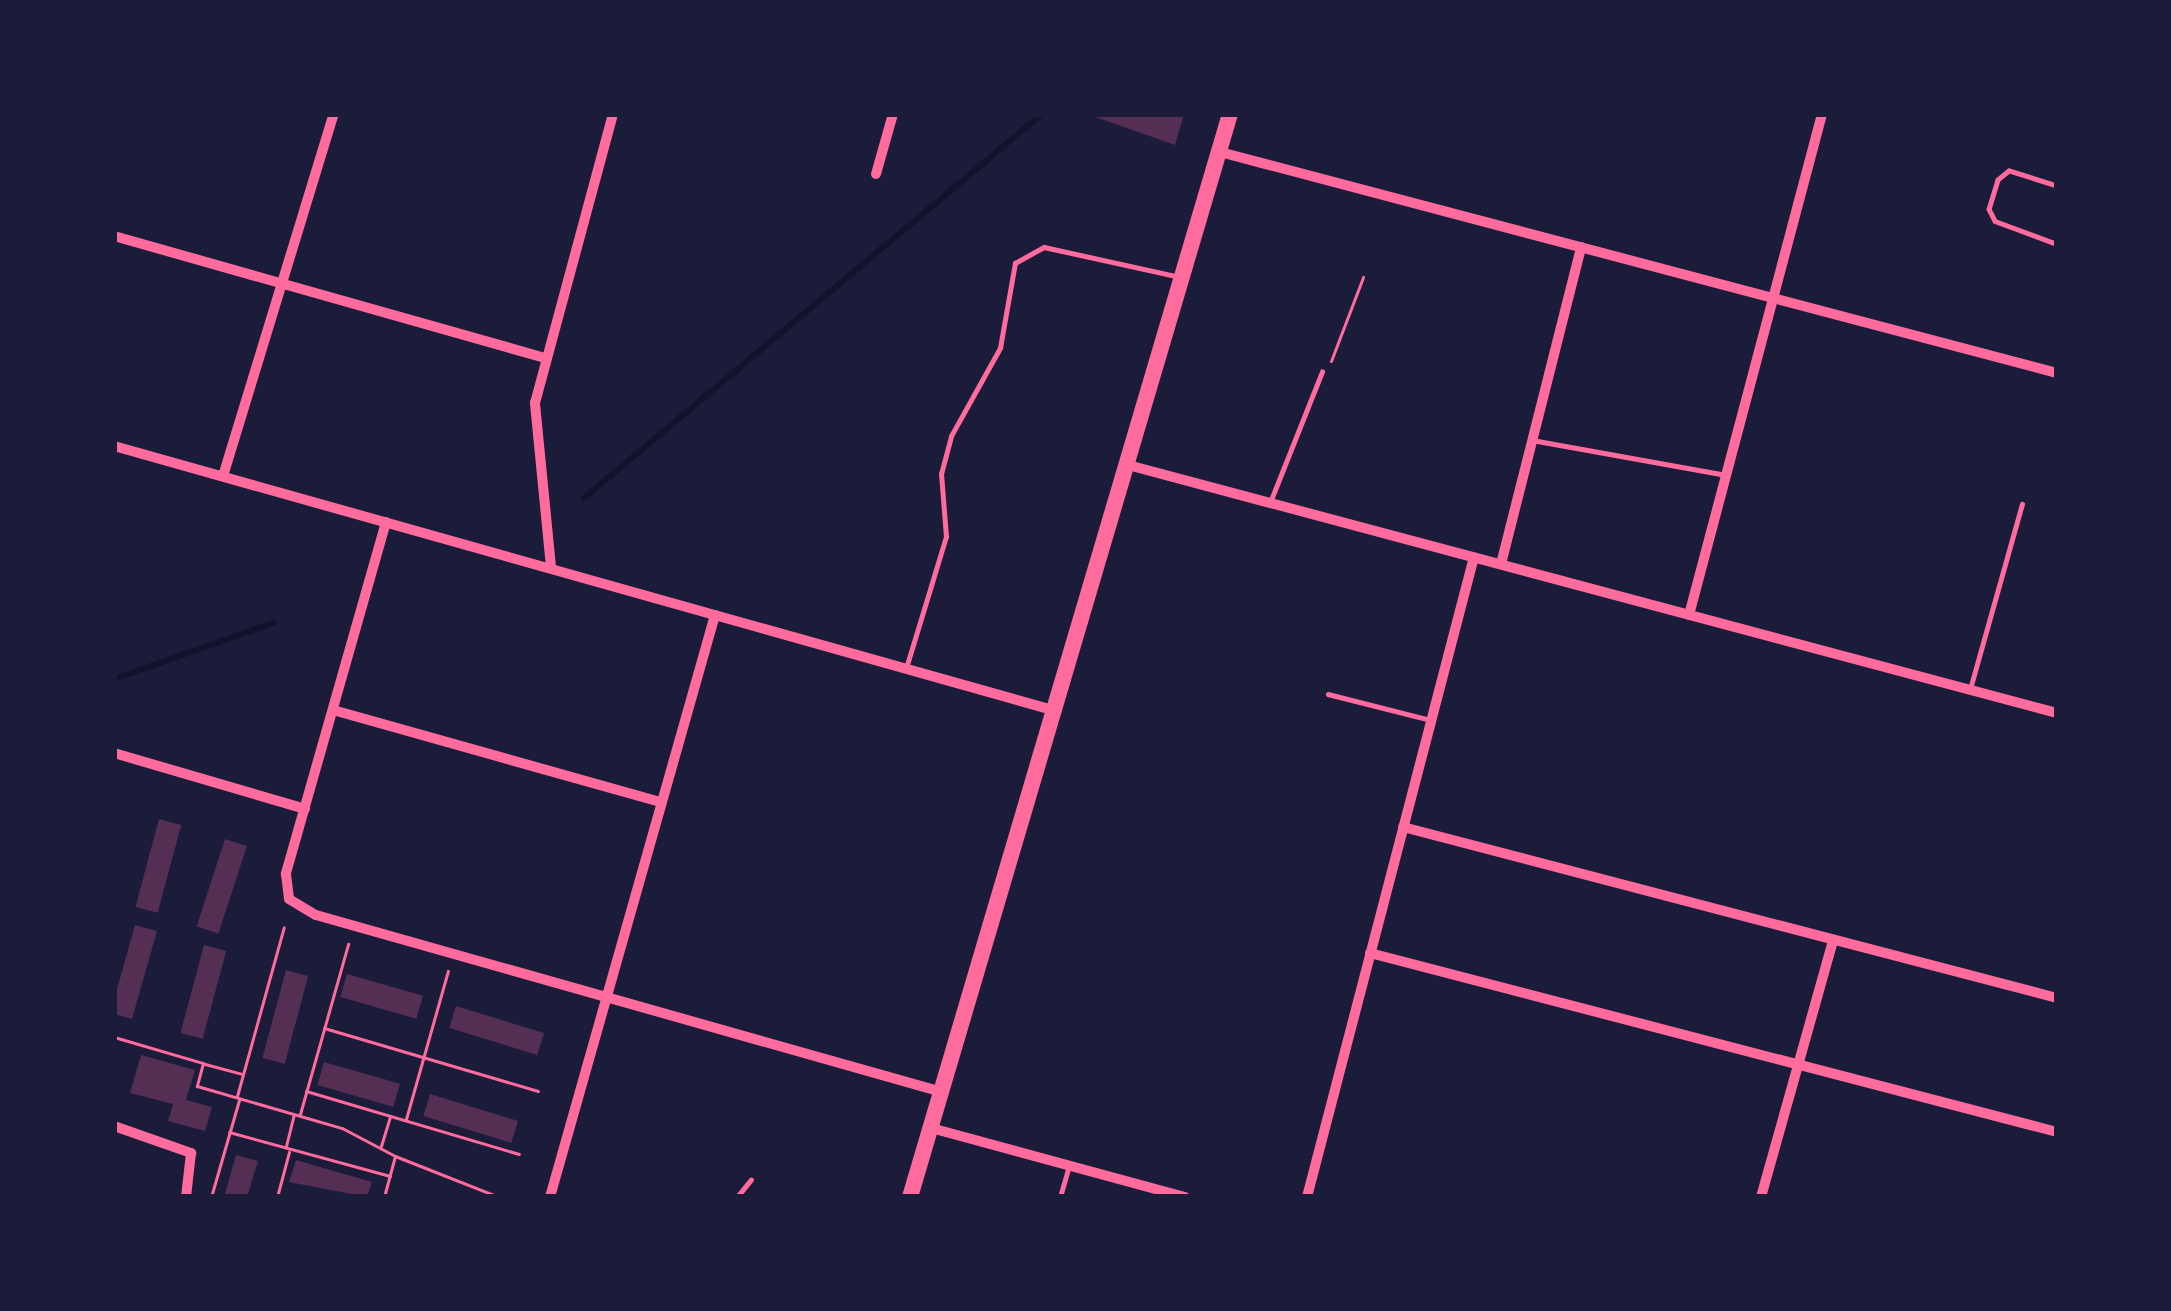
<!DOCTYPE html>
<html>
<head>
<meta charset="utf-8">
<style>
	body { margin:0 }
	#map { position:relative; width:2171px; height:1311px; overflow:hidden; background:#1b1b3a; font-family:Poppins,sans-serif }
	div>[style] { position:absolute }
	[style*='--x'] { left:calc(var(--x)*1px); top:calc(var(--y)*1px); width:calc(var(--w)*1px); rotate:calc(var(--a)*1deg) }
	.stream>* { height:6px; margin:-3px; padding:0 3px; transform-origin:3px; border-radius:3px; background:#12122b }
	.building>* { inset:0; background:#542f53; transform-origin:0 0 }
	.path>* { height:3px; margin:-1.5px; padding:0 1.5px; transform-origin:1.5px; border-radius:1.5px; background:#ff6b9d }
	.service>* { height:4.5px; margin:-2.25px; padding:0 2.25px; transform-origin:2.25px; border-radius:2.25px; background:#ff6b9d }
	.minor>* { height:10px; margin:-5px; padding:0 5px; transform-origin:5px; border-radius:5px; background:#ff6b9d }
	.primary>* { height:16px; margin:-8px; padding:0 8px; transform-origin:8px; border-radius:8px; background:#ff6b9d }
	span { translate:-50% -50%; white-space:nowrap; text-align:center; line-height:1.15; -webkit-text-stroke:12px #1b1b3a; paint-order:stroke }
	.frame { position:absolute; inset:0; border:117px solid #1b1b3a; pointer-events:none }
</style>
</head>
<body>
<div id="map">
	<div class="stream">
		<i style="--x:584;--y:498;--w:598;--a:-39.98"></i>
		<i style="--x:114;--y:679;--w:169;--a:-19.4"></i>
	</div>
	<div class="building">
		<i style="clip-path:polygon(1087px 114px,1184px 114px,1175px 145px)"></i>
		<i style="left:159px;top:819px;width:23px;height:91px;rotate:15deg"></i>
		<i style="left:225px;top:839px;width:23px;height:92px;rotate:18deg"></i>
		<i style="clip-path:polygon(135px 925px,157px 931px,132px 1019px,114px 1014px,114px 1000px)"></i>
		<i style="left:204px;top:945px;width:23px;height:91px;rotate:15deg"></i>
		<i style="left:286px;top:970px;width:23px;height:91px;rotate:15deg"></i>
		<i style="left:347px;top:974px;width:79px;height:24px;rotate:16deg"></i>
		<i style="left:456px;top:1006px;width:92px;height:23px;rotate:17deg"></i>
		<i style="clip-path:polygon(141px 1055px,195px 1070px,186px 1100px,212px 1107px,205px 1131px,168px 1121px,173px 1104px,130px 1093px)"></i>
		<i style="left:324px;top:1062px;width:79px;height:24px;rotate:16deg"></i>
		<i style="left:430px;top:1094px;width:92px;height:23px;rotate:17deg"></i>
		<i style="clip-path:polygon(236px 1155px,258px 1161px,247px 1197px,224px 1197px)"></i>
		<i style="clip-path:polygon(296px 1160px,372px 1182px,367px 1197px,289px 1182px)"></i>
	</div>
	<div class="path">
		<i style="--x:1331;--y:361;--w:90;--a:-69.1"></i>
		<i style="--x:324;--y:1028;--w:223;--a:16.4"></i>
		<i style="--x:114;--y:1037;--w:93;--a:16.3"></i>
		<i style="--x:203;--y:1063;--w:24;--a:105"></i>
		<i style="--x:197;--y:1086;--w:151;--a:16.2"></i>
		<i style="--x:342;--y:1128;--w:60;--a:27.8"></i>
		<i style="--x:205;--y:1064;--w:38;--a:15"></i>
		<i style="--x:306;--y:1091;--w:222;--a:16.5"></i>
		<i style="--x:237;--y:1096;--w:175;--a:-74.5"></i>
		<i style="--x:300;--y:1114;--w:177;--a:-74.2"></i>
		<i style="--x:406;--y:1119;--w:154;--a:-74.2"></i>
		<i style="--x:229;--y:1132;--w:167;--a:15.3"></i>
		<i style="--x:286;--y:1146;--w:32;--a:-76"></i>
		<i style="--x:381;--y:1146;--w:31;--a:-73"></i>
		<i style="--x:211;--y:1197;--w:101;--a:-73.9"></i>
		<i style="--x:277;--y:1197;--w:47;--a:-75.1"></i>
		<i style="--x:384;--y:1197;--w:42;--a:-75"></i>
		<i style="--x:395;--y:1156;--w:112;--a:21.5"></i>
	</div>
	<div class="service">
		<i style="--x:2057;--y:186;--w:50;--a:-162.6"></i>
		<i style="--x:2009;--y:171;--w:14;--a:141"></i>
		<i style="--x:1998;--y:180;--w:30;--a:107"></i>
		<i style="--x:1989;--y:209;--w:13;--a:63"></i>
		<i style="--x:1995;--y:221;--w:66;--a:20.4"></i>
		<i style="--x:1532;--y:440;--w:197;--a:10.2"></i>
		<i style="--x:1271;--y:500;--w:138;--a:-68.3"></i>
		<i style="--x:907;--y:665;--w:134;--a:-73.1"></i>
		<i style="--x:946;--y:537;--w:63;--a:-94.5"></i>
		<i style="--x:941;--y:474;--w:39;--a:-75"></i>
		<i style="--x:951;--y:436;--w:101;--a:-60.9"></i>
		<i style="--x:1000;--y:348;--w:86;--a:-80"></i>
		<i style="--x:1015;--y:263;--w:33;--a:-29"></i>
		<i style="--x:1044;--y:247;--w:135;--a:12.4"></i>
		<i style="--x:1970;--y:689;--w:192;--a:-74.3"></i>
		<i style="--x:1328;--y:694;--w:106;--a:14.2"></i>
		<i style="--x:737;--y:1197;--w:22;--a:-51"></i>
		<i style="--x:1060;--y:1197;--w:32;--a:-74"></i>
	</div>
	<div class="minor">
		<i style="--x:1220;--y:152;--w:866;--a:14.79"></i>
		<i style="--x:876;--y:174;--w:62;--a:-74.2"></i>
		<i style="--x:114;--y:236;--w:448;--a:15.8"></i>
		<i style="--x:114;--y:446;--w:979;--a:15.71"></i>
		<i style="--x:1128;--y:465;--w:962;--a:14.95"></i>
		<i style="--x:223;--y:476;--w:379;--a:-73"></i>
		<i style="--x:386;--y:522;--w:366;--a:105.9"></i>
		<i style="--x:286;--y:874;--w:25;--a:83"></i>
		<i style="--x:289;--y:899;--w:31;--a:31"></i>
		<i style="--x:316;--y:915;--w:651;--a:15.79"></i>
		<i style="--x:1501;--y:564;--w:327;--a:-75.8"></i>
		<i style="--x:551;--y:567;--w:165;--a:-95.6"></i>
		<i style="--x:535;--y:403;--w:299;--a:-74.9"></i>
		<i style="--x:1689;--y:615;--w:518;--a:-75.13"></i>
		<i style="--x:333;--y:710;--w:341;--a:15.7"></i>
		<i style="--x:114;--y:753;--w:199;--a:16.3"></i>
		<i style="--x:1403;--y:827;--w:676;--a:14.65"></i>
		<i style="--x:1370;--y:953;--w:710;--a:14.6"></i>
		<i style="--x:114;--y:1126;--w:82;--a:19.3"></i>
		<i style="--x:191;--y:1153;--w:44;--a:96.5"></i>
		<i style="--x:931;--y:1128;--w:263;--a:15.2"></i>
		<i style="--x:550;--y:1197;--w:605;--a:-74.17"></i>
		<i style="--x:1307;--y:1197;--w:661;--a:-75.38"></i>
		<i style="--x:1761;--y:1197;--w:267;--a:-74.3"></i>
	</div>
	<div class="primary">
		<i style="--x:910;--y:1197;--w:1129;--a:-73.54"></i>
	</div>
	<div class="frame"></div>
</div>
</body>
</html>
